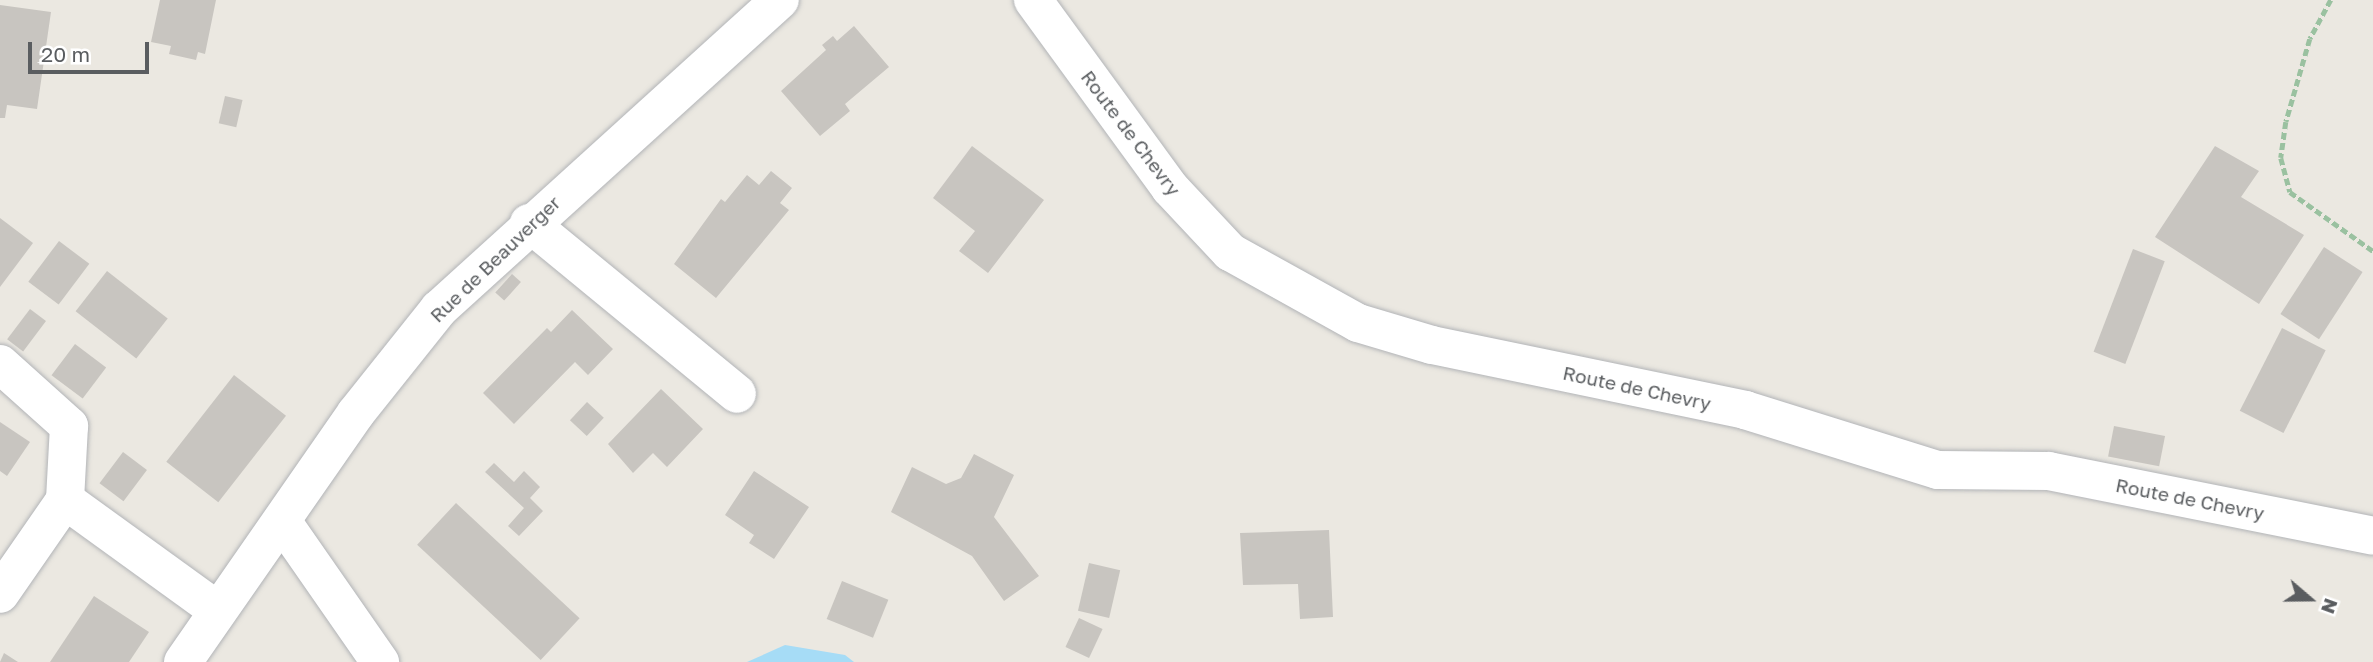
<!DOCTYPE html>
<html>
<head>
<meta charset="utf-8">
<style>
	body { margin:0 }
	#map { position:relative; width:2373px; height:662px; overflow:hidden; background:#ebe8e1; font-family:"Golos Text",sans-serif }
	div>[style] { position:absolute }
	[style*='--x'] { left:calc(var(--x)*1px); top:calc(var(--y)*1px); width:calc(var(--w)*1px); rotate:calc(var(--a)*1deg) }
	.water>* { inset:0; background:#a6dcf6 }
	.building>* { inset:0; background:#c8c5c0; transform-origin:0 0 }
	.path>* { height:4.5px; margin-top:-2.25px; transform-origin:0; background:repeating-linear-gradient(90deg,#9ac1a0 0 7px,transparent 0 10.5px) }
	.roads { filter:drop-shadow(0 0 2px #b2b4b7) drop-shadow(0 0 2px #b2b4b7) }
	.minor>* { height:38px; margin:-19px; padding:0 19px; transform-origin:19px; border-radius:19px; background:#fff }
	span { translate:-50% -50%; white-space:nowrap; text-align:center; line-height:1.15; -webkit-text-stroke:7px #fff; paint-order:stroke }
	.street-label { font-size:19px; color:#5a5d60 }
	.north { position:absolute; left:2275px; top:564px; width:70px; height:70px; -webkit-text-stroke:5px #fff; paint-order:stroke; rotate:110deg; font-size:19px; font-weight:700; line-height:28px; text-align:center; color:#5a5d60 }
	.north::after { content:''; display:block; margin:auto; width:24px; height:32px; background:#5a5d60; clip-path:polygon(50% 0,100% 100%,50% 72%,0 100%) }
	.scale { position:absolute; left:28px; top:42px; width:121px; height:32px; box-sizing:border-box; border:4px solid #5a5d60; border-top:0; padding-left:9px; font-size:21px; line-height:24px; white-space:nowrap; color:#5a5d60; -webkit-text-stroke:5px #fff; paint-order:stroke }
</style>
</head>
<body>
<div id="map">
	<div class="water">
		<i style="clip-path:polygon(785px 645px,845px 655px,854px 662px,747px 662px)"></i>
	</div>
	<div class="building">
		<i style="clip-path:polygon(160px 0,216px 0,205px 54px,198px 52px,196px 60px,169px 54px,171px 46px,151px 42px)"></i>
		<i style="clip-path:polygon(0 5px,51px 12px,37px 109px,7px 105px,5px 118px,0 118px)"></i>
		<i style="clip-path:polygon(854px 26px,889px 67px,845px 104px,850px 111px,820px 136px,781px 91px,826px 50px,822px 45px,833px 36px,837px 41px)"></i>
		<i style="left:225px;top:96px;width:18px;height:28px;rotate:13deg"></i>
		<i style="clip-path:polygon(972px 146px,1044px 200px,988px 273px,959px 251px,975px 231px,933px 198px)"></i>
		<i style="clip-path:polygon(2215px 146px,2259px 171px,2241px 197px,2304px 235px,2259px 304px,2155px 237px)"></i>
		<i style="clip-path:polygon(771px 171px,792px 188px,780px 203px,789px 210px,716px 298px,674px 264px,721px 199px,725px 202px,747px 175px,759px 185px)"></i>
		<i style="clip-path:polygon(0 218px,33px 243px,0 287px)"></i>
		<i style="left:59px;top:241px;width:38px;height:51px;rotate:37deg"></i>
		<i style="left:2324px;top:247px;width:46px;height:80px;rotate:33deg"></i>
		<i style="left:2133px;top:249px;width:34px;height:110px;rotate:21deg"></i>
		<i style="left:107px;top:271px;width:77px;height:51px;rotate:38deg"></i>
		<i style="left:512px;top:274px;width:12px;height:25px;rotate:42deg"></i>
		<i style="left:30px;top:309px;width:20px;height:38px;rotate:37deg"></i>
		<i style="clip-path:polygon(572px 310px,613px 349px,588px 375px,575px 362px,514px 424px,483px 393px,547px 328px,551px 332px)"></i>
		<i style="left:2282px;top:328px;width:49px;height:93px;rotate:27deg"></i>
		<i style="left:75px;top:344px;width:39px;height:39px;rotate:37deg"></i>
		<i style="left:234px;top:375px;width:66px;height:110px;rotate:38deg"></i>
		<i style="clip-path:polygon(661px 389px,703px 429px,667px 467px,653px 453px,633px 473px,608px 444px)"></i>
		<i style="left:587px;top:402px;width:23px;height:25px;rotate:43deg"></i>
		<i style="clip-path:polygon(0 422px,30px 442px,7px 476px,0 471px)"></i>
		<i style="left:2114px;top:426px;width:52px;height:31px;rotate:11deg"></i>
		<i style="left:123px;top:452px;width:30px;height:39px;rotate:37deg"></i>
		<i style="clip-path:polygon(974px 454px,1014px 475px,994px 517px,1039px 576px,1004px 601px,972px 556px,891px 512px,912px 467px,946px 484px,961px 478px)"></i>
		<i style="clip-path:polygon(494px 463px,514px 482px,524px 471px,540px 487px,530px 498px,543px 511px,519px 536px,508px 526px,524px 508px,485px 472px)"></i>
		<i style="clip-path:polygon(754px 471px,809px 507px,774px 559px,749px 543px,754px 535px,725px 515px)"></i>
		<i style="left:456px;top:503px;width:169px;height:57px;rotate:43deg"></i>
		<i style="clip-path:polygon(1329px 530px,1333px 617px,1300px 619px,1298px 584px,1243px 585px,1240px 533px)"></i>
		<i style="left:1089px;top:563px;width:32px;height:49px;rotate:13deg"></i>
		<i style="left:842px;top:581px;width:50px;height:41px;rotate:22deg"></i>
		<i style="clip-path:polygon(94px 596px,149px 632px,129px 662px,50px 662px)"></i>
		<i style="left:1079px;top:618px;width:26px;height:32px;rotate:25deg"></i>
		<i style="clip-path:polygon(4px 653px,18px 662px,0 662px)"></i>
	</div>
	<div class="path">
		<i style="--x:2331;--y:0;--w:44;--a:118.3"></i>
		<i style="--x:2310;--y:39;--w:86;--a:106.1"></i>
		<i style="--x:2286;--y:122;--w:36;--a:98"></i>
		<i style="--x:2281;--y:158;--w:35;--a:75"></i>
		<i style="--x:2290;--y:192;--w:102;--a:35.4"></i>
	</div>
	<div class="roads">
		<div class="minor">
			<i style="--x:1033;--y:0;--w:233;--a:53.9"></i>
			<i style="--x:1170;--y:188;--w:88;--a:46.8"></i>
			<i style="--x:1230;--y:252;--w:146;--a:29"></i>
			<i style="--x:1358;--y:323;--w:77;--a:16.6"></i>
			<i style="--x:1432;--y:345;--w:320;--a:11.7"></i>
			<i style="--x:1745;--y:410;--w:202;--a:17.3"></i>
			<i style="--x:1938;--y:470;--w:111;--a:0.5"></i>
			<i style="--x:2049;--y:471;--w:330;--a:11.3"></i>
			<i style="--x:529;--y:223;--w:269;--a:39.4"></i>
			<i style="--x:0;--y:364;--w:93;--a:41.9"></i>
			<i style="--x:69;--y:426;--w:74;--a:93.1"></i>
			<i style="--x:65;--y:500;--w:114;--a:124.7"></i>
			<i style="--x:65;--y:500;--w:188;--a:35.9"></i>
			<i style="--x:282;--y:521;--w:172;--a:55.2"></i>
			<i style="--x:183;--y:662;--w:303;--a:-55.2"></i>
			<i style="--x:356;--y:413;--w:133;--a:-51.4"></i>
			<i style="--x:439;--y:309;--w:460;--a:-42.2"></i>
		</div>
	</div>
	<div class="street-label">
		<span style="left:1131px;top:133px;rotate:53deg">Route de Chevry</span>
		<span style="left:495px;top:259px;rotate:-44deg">Rue de Beauverger</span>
		<span style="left:1637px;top:388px;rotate:12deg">Route de Chevry</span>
		<span style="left:2190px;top:499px;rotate:11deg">Route de Chevry</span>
	</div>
	<div class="north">N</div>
	<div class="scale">20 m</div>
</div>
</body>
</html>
